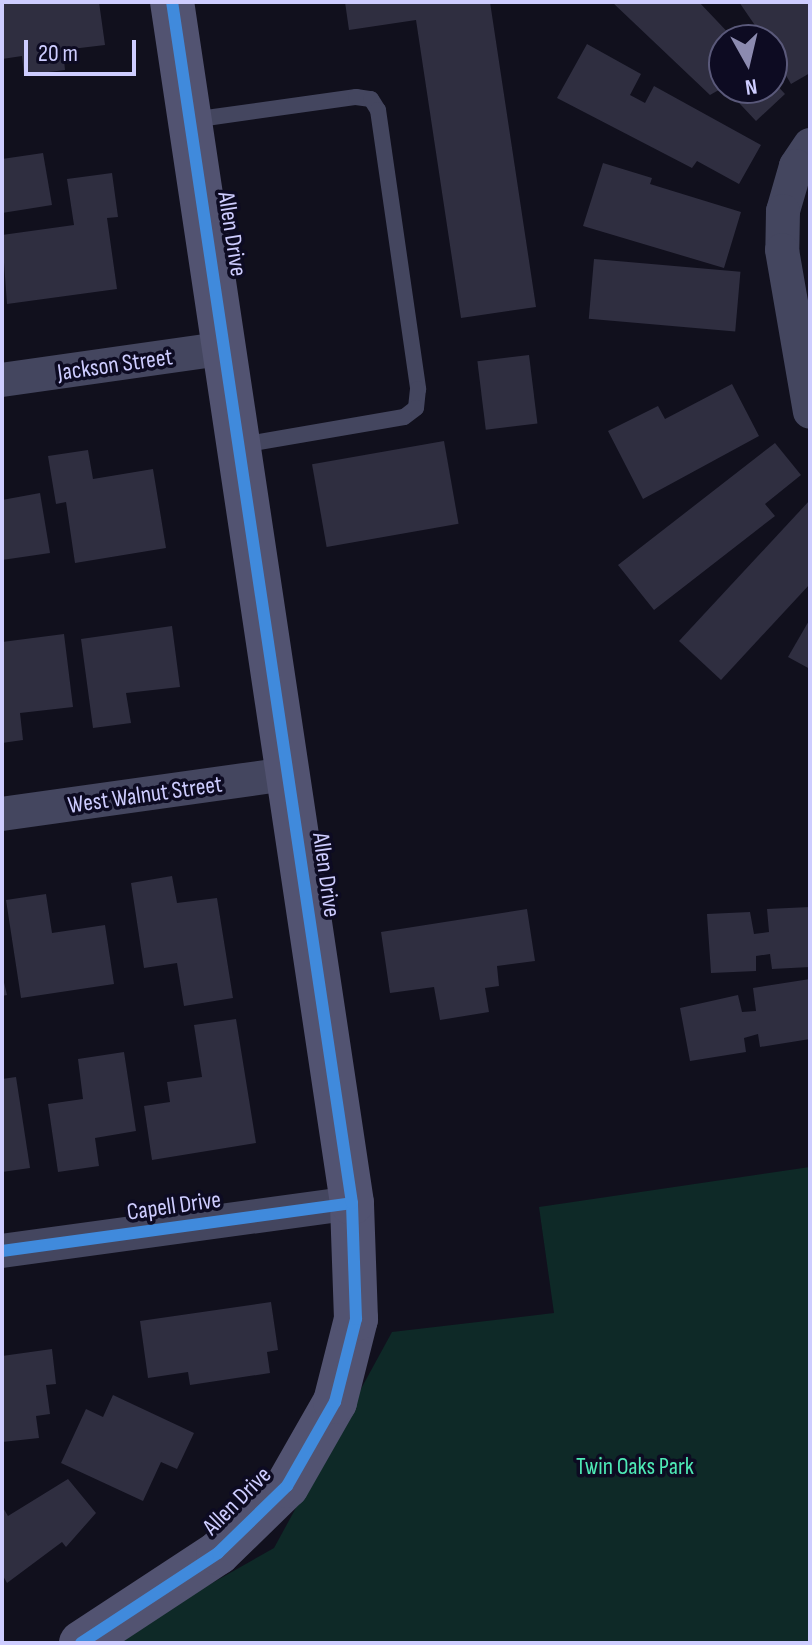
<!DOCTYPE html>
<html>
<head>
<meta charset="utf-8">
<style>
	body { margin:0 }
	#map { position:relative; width:812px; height:1645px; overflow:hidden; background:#11101d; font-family:"Sofia Sans Condensed",sans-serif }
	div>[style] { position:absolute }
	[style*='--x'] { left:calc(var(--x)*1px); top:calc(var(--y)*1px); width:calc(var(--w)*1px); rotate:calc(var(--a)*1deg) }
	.green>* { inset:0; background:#0e2927 }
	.building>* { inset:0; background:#2f2e40; transform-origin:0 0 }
	.lane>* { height:16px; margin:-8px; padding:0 8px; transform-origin:8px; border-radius:8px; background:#44465f }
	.street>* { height:34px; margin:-17px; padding:0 17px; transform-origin:17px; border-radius:17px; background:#44465f }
	.secondary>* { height:44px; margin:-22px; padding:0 22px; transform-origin:22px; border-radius:22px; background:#525371 }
	.cycleway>* { height:12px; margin:-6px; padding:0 6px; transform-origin:6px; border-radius:6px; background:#408adc }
	span { translate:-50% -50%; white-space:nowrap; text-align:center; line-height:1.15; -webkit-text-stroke:7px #0d0b22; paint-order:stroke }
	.street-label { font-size:24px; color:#cecdff }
	.park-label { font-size:24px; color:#4eeab6 }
	.frame { position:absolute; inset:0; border:4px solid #cecdff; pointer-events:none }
	.north { position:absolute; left:708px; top:24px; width:80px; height:80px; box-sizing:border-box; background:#0d0b22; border:2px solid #5a597a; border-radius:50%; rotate:172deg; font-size:22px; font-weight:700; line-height:32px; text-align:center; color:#cecdff }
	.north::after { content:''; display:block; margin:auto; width:28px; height:36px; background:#8c8bb0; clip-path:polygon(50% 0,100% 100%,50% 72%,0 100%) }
	.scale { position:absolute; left:24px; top:40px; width:112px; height:36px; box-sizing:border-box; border:4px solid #cecdff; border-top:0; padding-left:10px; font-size:24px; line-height:28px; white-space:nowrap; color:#cecdff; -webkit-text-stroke:6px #0d0b22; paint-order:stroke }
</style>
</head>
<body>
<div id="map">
	<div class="green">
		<i style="clip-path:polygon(810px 1167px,810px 1643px,106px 1643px,274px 1548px,392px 1332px,554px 1313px,539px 1207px)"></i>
	</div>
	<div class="building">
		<i style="clip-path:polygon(2px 2px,99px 2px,105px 45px,63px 50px,65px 70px,24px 75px,22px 56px,2px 59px)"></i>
		<i style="clip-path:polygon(345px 2px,490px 2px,536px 307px,461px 318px,416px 20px,349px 30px)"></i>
		<i style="clip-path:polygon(612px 2px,699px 2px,735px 40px,724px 40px,724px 87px,710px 95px)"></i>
		<i style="clip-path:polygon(739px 2px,810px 2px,810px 73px,791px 84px,772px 51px,772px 40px,765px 40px)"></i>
		<i style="clip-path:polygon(587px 44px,641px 74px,630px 95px,645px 103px,654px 86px,761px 145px,739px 184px,697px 161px,692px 168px,557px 98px)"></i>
		<i style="clip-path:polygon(772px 80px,785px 94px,756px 121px,725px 88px,772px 88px)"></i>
		<i style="clip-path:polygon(43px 153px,52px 205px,2px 213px,2px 159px)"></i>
		<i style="clip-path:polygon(603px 163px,652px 178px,650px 184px,741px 212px,724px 268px,583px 226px)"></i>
		<i style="clip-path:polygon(112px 173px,118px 217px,107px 218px,117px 289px,7px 304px,2px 235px,74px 225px,67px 179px)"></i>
		<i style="left:594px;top:259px;width:147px;height:60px;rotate:5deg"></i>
		<i style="left:529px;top:355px;width:69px;height:52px;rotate:83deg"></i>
		<i style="clip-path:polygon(732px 384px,759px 436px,643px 499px,608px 431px,658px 406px,665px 419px)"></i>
		<i style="left:444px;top:441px;width:84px;height:134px;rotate:80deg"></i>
		<i style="clip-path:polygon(775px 443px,801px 475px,765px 504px,775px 516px,654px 610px,618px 565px)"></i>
		<i style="clip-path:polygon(88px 450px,93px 479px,153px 469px,166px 548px,75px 563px,66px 502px,56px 504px,48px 456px)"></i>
		<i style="clip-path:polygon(40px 493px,50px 553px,2px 560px,2px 500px)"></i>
		<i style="clip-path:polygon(810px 500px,810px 584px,721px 680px,679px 641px)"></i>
		<i style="clip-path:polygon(810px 619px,810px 669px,788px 657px)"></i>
		<i style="clip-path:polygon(172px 626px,180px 687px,126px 693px,131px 723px,93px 728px,81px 639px)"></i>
		<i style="clip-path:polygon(64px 634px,73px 707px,20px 713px,23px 740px,2px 743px,2px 642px)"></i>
		<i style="clip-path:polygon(172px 876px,177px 903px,217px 898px,233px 998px,184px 1006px,177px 963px,144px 968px,131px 883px)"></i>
		<i style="clip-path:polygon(46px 894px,52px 933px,105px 925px,114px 984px,21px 998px,6px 900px)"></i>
		<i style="clip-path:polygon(810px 907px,810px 967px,772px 969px,770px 954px,756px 956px,756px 971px,711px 973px,707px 914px,750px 912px,754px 934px,769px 932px,767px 909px)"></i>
		<i style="clip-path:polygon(527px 909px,535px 961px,497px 966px,499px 986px,485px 988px,489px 1012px,440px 1020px,434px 987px,390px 993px,381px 932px)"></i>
		<i style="clip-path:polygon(2px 974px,7px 995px,2px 996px)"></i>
		<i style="clip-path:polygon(810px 979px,810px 1039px,760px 1047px,758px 1034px,744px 1038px,746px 1052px,690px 1061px,680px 1008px,738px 995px,742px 1012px,756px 1011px,753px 988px)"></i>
		<i style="clip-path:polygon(236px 1019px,256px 1143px,152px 1160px,144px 1106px,170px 1102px,167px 1082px,202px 1077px,194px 1025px)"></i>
		<i style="clip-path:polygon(124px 1052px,136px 1131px,95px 1138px,99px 1166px,58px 1172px,48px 1104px,83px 1099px,78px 1059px)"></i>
		<i style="clip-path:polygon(16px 1077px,30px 1168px,2px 1172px,2px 1079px)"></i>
		<i style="clip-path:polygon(271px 1302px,278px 1350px,267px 1352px,270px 1373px,190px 1385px,188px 1372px,148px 1378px,140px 1321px)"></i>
		<i style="clip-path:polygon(52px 1349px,56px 1384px,46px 1385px,50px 1414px,36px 1416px,39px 1438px,2px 1442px,2px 1356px)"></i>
		<i style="clip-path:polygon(113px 1395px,194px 1433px,177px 1469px,161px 1462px,143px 1501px,61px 1463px,86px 1409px,103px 1417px)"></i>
		<i style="clip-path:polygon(68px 1479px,96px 1513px,66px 1547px,62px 1542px,7px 1583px,2px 1574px,2px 1506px,8px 1516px)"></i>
	</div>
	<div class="lane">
		<i style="--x:192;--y:120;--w:166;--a:-8"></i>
		<i style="--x:356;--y:97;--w:15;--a:8"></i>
		<i style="--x:371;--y:99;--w:13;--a:58"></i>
		<i style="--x:378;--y:110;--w:282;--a:81.8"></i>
		<i style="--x:418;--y:389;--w:19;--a:96"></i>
		<i style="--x:416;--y:408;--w:15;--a:143"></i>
		<i style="--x:404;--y:417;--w:164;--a:170.2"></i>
	</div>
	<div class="street">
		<i style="--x:810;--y:145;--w:25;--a:124"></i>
		<i style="--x:796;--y:166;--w:47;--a:106.1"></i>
		<i style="--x:783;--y:211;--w:39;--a:91"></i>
		<i style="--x:782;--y:250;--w:164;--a:80.2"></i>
		<i style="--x:2;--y:380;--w:228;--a:-8.1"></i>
		<i style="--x:2;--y:814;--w:289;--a:-8"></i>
		<i style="--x:2;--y:1251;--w:353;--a:-7.8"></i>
	</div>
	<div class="secondary">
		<i style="--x:81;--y:1643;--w:164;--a:-33.3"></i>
		<i style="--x:218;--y:1553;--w:96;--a:-44.2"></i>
		<i style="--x:287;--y:1486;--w:97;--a:-60.3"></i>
		<i style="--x:335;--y:1402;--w:86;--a:-75.8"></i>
		<i style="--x:356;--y:1319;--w:116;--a:-92"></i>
		<i style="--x:352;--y:1203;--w:1214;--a:-98.52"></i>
	</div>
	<div class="cycleway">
		<i style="--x:2;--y:1251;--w:353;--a:-7.8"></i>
		<i style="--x:81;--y:1643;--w:164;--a:-33.3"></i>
		<i style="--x:218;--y:1553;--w:96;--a:-44.2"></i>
		<i style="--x:287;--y:1486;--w:97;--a:-60.3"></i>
		<i style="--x:335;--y:1402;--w:86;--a:-75.8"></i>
		<i style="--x:356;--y:1319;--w:116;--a:-92"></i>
		<i style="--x:352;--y:1203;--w:1214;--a:-98.52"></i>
	</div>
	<div class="street-label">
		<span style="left:232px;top:234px;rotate:81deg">Allen Drive</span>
		<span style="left:115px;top:365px;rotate:-8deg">Jackson Street</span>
		<span style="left:145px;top:795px;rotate:-8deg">West Walnut Street</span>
		<span style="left:326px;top:875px;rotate:82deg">Allen Drive</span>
		<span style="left:174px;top:1206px;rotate:-8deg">Capell Drive</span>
		<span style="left:237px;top:1501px;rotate:-45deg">Allen Drive</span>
	</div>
	<div class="park-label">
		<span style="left:635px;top:1467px">Twin Oaks Park</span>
	</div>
	<div class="frame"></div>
	<div class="north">N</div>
	<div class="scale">20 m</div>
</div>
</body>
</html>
